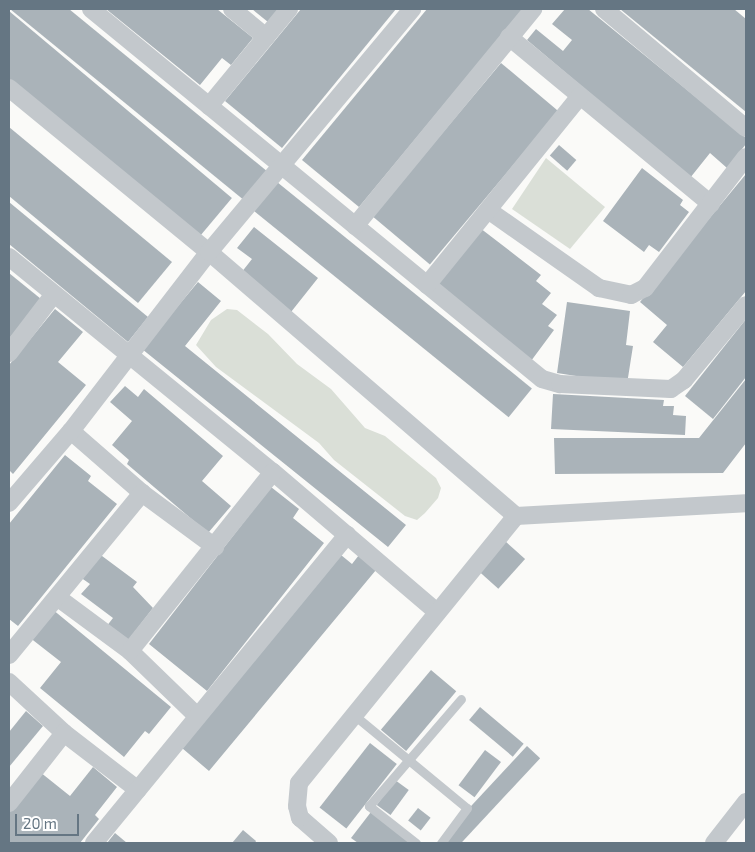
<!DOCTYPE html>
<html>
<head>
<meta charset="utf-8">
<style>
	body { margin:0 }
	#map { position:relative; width:755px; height:852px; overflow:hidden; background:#fafaf8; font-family:"Exo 2",sans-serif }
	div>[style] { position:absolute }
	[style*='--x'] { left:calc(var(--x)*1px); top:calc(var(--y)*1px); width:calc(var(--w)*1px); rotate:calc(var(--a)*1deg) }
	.green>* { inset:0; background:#dadfd7 }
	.building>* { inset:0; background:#aab3b9; transform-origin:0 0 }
	.service>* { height:9px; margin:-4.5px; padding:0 4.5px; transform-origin:4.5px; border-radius:4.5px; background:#c3c8cc }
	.minor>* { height:18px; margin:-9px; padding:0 9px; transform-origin:9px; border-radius:9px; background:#c3c8cc }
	span { translate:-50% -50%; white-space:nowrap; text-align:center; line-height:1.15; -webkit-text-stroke:5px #fff; paint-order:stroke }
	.frame { position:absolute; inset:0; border:10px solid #657683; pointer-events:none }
	.scale { position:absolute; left:15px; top:814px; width:64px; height:22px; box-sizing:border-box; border:2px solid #657683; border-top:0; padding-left:6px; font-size:15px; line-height:18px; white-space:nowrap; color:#657683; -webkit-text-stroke:4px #fff; paint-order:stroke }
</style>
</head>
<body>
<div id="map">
	<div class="green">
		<i style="clip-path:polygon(546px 158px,605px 207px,570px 249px,512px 209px)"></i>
		<i style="clip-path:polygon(227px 309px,237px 310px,268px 334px,297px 364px,331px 389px,365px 428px,385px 436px,436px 478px,441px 488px,438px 498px,425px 513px,417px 520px,405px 516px,334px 460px,319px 443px,216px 367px,196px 345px,211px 320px)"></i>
	</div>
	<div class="building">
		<i style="clip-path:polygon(10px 9px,69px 9px,268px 172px,245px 201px)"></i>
		<i style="clip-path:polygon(106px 9px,217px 9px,253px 38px,231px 65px,222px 58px,200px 85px)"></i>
		<i style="clip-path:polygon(252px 9px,279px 9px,268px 22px)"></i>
		<i style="clip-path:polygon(301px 9px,396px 9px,282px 148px,225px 101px)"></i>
		<i style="clip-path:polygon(427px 9px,523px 9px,359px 207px,302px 160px)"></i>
		<i style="clip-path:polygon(565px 9px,588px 9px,746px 138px,746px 144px,727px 168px,710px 153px,690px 178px,527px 40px,536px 29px,563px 51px,572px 40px,552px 24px)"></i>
		<i style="clip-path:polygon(620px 9px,734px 9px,746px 19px,746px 112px)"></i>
		<i style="left:9px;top:11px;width:291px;height:60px;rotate:40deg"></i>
		<i style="left:501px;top:63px;width:75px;height:200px;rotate:40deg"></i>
		<i style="clip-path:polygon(9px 127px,172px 262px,138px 303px,9px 196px)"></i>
		<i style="left:559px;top:145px;width:23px;height:14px;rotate:41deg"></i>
		<i style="clip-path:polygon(642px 168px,683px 200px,680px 205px,689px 212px,659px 252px,649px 245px,644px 252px,603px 221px)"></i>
		<i style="clip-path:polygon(746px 174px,746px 291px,683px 367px,653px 342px,667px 325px,640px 302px)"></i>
		<i style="left:277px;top:182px;width:328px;height:37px;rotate:39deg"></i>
		<i style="clip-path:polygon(9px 202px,148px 317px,128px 342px,9px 244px)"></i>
		<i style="clip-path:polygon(254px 227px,318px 278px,291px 312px,241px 273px,252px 259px,237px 248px)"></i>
		<i style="clip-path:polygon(480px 228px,541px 275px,536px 281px,551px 293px,542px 304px,557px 315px,548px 326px,554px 330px,531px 361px,435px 287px)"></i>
		<i style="clip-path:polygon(9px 273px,41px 299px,9px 339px)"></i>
		<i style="clip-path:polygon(198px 282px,221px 301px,185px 346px,406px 525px,388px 547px,142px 349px)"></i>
		<i style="clip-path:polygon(567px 302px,630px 311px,626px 345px,633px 346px,627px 384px,557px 373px)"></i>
		<i style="clip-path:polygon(55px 309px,83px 332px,58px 362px,86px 385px,13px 474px,9px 470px,9px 365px)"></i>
		<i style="clip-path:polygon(746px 319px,746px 377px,713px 419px,685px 396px)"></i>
		<i style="clip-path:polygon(746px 379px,746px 443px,723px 473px,555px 474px,554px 438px,699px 438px)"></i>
		<i style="clip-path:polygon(125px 386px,138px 397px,144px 389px,223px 456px,202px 481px,231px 506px,208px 533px,127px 464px,129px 460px,112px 445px,132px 421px,110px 402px)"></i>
		<i style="clip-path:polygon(553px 394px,664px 400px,663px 406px,674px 406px,673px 415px,686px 416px,685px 435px,551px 429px)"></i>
		<i style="clip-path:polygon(65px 455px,91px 476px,88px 481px,117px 504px,18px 626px,9px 619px,9px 524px)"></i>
		<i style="clip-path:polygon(271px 487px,299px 509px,293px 518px,324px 543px,207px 691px,149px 644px)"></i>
		<i style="left:505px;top:541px;width:27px;height:40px;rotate:42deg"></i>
		<i style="clip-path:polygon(98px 553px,137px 582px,133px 587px,153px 608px,126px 643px,106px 627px,113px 618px,81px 594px,90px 584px,80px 577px)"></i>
		<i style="clip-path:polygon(341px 555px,352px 564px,359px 555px,376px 570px,209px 771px,182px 748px)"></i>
		<i style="clip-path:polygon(52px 609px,171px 707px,149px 734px,145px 731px,124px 757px,40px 688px,61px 662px,29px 637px)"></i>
		<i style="left:431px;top:670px;width:33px;height:78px;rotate:40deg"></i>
		<i style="left:480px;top:707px;width:57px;height:17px;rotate:40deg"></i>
		<i style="clip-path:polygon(26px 711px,43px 726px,9px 767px,9px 732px)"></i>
		<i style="left:370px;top:743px;width:34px;height:82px;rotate:38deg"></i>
		<i style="left:527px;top:746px;width:18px;height:125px;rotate:43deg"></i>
		<i style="left:485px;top:750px;width:20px;height:44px;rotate:37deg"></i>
		<i style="clip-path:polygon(93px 767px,117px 787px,95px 815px,99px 819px,80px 843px,9px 843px,9px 812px,40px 772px,70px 796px)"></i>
		<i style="left:395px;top:780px;width:17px;height:31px;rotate:36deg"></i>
		<i style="left:418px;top:808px;width:16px;height:16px;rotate:38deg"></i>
		<i style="clip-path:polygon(371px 812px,410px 843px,358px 843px,351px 838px)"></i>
		<i style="clip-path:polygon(243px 830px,256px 841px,255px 843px,232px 843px)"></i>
		<i style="clip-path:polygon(115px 833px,127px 843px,107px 843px)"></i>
	</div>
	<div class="service">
		<i style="--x:354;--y:715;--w:146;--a:39.5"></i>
		<i style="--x:467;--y:808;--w:44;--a:126.6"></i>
		<i style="--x:416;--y:843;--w:60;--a:-141.8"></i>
		<i style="--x:369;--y:806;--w:141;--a:-49.3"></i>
	</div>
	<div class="minor">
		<i style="--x:91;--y:9;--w:583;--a:39.37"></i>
		<i style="--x:542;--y:379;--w:19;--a:16"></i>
		<i style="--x:560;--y:384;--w:111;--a:2.6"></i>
		<i style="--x:671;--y:389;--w:16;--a:-35"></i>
		<i style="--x:684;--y:380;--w:97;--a:-50.4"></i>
		<i style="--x:232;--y:9;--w:44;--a:39.5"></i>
		<i style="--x:604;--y:9;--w:185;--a:40"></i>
		<i style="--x:509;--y:37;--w:262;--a:39.6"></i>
		<i style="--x:9;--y:88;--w:259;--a:39.4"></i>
		<i style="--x:209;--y:252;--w:405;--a:40.7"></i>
		<i style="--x:209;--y:106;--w:126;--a:-50.5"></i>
		<i style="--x:488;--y:210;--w:136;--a:35.1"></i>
		<i style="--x:599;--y:288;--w:33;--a:12"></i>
		<i style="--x:631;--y:295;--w:16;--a:-27"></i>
		<i style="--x:645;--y:288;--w:165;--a:-52.4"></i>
		<i style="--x:355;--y:226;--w:281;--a:-50.6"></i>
		<i style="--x:9;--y:257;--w:340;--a:39.2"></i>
		<i style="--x:273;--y:472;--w:216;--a:40.5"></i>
		<i style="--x:427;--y:285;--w:243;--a:-51"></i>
		<i style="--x:9;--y:353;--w:74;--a:-52.7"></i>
		<i style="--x:71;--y:431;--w:94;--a:41.1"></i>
		<i style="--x:142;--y:493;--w:91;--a:36.5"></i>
		<i style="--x:9;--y:503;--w:95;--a:-49.3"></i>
		<i style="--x:71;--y:431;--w:226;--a:-52.4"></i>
		<i style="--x:209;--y:252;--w:317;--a:-50.1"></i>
		<i style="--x:57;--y:597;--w:91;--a:36.5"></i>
		<i style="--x:130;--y:651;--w:93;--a:44.1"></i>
		<i style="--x:130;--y:651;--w:229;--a:-51.4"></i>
		<i style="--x:9;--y:655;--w:210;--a:-50.6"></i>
		<i style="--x:9;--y:682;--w:75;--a:42.8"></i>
		<i style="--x:64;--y:733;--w:93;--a:37.6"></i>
		<i style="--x:9;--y:803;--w:89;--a:-51.8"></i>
		<i style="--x:94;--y:843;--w:399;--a:-50.6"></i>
		<i style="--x:329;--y:843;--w:38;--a:-139"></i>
		<i style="--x:300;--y:818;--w:12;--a:-104"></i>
		<i style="--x:297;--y:806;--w:23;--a:-85"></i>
		<i style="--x:299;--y:783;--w:344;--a:-50.9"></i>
		<i style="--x:516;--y:516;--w:230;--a:-3.2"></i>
		<i style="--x:714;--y:843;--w:52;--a:-52"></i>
	</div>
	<div class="frame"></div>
	<div class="scale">20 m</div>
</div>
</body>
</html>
